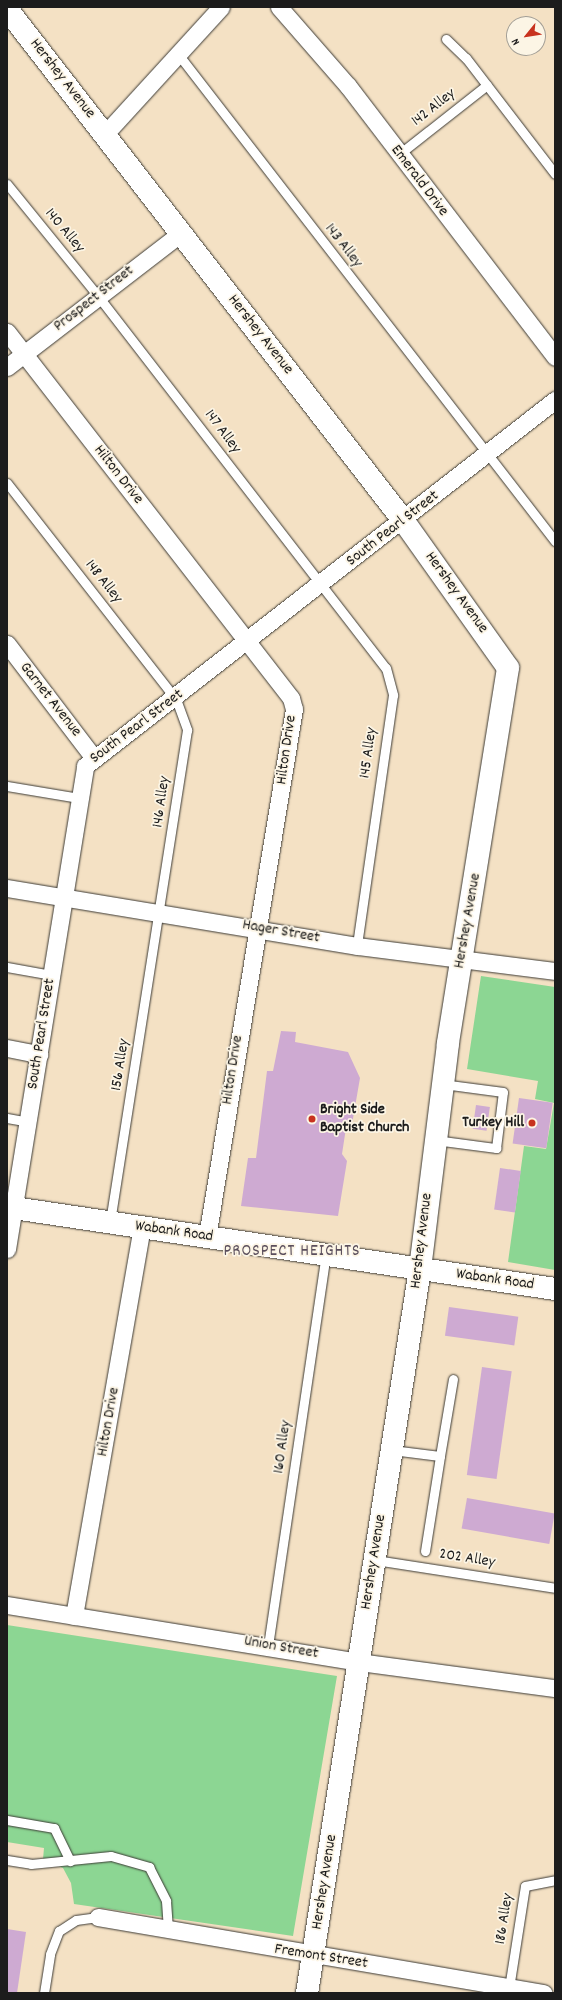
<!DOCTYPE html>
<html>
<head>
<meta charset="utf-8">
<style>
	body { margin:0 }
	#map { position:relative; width:562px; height:2000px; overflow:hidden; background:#f4e1c4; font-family:Dekko,sans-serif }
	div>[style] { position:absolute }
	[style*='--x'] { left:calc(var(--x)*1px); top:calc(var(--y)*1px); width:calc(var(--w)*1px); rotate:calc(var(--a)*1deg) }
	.green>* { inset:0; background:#8cd693 }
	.building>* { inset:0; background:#ceaad2; transform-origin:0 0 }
	.roads { filter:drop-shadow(0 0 1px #3c3a35) drop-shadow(0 0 1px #3c3a35) }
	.lane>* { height:9px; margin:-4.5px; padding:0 4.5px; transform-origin:4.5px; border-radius:4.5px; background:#fff }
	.street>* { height:17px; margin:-8.5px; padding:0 8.5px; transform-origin:8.5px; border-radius:8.5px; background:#fff }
	.secondary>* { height:22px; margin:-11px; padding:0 11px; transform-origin:11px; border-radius:11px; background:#fff }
	.dots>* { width:11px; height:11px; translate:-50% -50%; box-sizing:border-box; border:2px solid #fcf5e5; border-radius:50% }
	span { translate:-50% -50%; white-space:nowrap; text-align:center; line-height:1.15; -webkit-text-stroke:3.5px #fcf5e5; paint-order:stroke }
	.street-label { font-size:16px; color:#1c1c1c }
	.poi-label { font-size:16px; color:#1c1c1c; font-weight:700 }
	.left { translate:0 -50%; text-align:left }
	.right { translate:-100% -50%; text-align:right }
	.neighbourhood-label { font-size:17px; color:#5a4e5c; letter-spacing:1px }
	.frame { position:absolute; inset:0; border:8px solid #1c1c1c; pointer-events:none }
	.north { position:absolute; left:506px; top:16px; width:40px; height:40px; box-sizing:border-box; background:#fcf5e5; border:1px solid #a29e95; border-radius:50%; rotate:240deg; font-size:11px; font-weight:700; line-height:16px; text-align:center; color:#1c1c1c }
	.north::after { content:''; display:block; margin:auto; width:14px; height:18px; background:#c8321e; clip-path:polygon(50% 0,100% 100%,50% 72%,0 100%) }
</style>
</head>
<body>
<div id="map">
	<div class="green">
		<i style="clip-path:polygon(481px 976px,555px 987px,555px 1270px,508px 1262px,524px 1146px,546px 1149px,554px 1103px,535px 1099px,538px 1081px,467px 1069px)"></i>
		<i style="clip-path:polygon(7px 1625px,337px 1676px,293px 1936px,74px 1904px,71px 1883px,63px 1868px,43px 1859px,44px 1848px,7px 1842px)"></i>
	</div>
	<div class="building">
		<i style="clip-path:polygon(281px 1031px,296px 1032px,295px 1042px,348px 1052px,360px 1078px,351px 1130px,346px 1128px,342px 1154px,347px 1161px,338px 1216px,241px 1206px,248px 1158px,256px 1158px,267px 1071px,273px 1071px)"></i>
		<i style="left:519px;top:1098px;width:34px;height:46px;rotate:8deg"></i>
		<i style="left:476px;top:1105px;width:14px;height:24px;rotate:8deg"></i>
		<i style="left:500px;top:1168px;width:21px;height:42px;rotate:8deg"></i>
		<i style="left:449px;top:1307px;width:70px;height:29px;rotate:8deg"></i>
		<i style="left:482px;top:1367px;width:30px;height:109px;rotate:8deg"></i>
		<i style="left:467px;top:1498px;width:89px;height:31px;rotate:10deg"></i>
		<i style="clip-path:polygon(7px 1929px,26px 1932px,17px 1993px,7px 1993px)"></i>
	</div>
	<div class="roads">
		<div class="lane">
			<i style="--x:446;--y:39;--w:28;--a:44"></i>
			<i style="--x:466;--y:58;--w:146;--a:52.5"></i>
			<i style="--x:178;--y:54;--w:616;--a:52.26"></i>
			<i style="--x:398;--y:155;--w:113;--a:-38.2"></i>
			<i style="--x:7;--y:184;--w:144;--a:50.9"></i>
			<i style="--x:98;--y:296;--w:470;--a:52.3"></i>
			<i style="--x:386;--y:668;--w:28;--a:75"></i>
			<i style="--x:393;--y:695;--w:254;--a:98.2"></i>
			<i style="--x:7;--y:483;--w:274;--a:52"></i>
			<i style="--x:176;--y:699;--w:33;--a:70"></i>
			<i style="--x:187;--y:730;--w:499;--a:98.9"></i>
			<i style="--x:7;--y:786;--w:73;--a:9.5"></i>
			<i style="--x:7;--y:967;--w:46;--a:10.1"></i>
			<i style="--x:7;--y:1118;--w:22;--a:10"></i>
			<i style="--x:435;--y:1140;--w:62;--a:7.5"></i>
			<i style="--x:496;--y:1148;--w:56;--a:-82.9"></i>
			<i style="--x:503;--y:1092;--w:62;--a:-172.5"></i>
			<i style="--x:392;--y:1450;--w:48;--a:7.1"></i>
			<i style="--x:440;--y:1456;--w:78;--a:-80.4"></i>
			<i style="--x:425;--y:1551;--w:96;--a:-81"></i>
			<i style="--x:375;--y:1560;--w:182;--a:8.8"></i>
			<i style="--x:268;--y:1646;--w:396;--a:-81.6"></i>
			<i style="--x:7;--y:1820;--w:48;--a:9.7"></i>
			<i style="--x:54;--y:1828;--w:37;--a:64"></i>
			<i style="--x:7;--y:1860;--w:24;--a:9"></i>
			<i style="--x:31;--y:1864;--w:80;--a:-5.7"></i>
			<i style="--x:111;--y:1856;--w:40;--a:16"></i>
			<i style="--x:149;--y:1867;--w:38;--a:63"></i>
			<i style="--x:166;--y:1901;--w:28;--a:86"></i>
			<i style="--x:509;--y:1988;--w:103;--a:-81.1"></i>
			<i style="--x:525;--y:1886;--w:31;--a:-11"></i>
			<i style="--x:44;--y:1993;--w:39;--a:-81"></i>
			<i style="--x:50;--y:1954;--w:25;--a:-69"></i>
			<i style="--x:59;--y:1931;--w:20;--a:-33"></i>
			<i style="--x:76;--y:1920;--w:22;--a:-8"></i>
		</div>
		<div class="street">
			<i style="--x:279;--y:7;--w:105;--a:48.9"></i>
			<i style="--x:348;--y:86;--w:341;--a:52.6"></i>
			<i style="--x:105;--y:134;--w:172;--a:-47.6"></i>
			<i style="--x:7;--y:332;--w:463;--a:52.2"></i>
			<i style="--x:291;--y:698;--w:11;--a:75"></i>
			<i style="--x:294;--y:709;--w:535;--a:99.36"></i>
			<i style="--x:7;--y:367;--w:220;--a:-37.6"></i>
			<i style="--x:7;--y:644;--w:142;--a:52.7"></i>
			<i style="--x:7;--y:888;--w:355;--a:9.4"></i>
			<i style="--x:357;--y:946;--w:200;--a:7.2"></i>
			<i style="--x:7;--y:1048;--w:33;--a:11"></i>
			<i style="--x:7;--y:1249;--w:489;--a:-80.8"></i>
			<i style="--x:85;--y:766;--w:596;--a:-37.91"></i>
			<i style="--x:7;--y:1605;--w:357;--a:9.2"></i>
			<i style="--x:359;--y:1662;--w:198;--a:7.6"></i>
			<i style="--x:74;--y:1616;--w:395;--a:-80.1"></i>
			<i style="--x:98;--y:1917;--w:452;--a:9.7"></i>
		</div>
		<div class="secondary">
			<i style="--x:7;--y:9;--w:646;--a:52.23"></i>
			<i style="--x:403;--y:520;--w:181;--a:54.6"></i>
			<i style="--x:508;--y:668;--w:381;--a:99.1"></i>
			<i style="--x:448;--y:1044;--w:227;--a:97.1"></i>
			<i style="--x:420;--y:1269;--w:733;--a:98.87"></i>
			<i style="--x:7;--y:1207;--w:554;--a:8.51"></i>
		</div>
	</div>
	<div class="dots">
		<i style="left:312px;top:1119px;background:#c8321e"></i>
		<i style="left:532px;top:1123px;background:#c8321e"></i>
	</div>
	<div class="street-label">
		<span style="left:62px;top:79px;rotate:52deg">Hershey Avenue</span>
		<span style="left:434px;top:108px;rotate:-38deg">142 Alley</span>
		<span style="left:419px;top:181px;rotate:53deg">Emerald Drive</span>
		<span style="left:64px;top:231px;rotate:50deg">140 Alley</span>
		<span style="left:343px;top:246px;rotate:52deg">143 Alley</span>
		<span style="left:94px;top:299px;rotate:-38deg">Prospect Street</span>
		<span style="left:260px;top:335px;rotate:52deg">Hershey Avenue</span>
		<span style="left:222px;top:432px;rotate:53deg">147 Alley</span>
		<span style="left:118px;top:475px;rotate:52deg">Hilton Drive</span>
		<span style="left:393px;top:529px;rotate:-38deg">South Pearl Street</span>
		<span style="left:103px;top:582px;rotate:52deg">148 Alley</span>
		<span style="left:456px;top:593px;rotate:54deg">Hershey Avenue</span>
		<span style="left:50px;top:700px;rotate:52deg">Garnet Avenue</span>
		<span style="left:137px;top:727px;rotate:-37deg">South Pearl Street</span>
		<span style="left:287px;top:750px;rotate:-82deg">Hilton Drive</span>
		<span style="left:369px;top:753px;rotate:-82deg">145 Alley</span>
		<span style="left:162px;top:802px;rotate:-82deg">146 Alley</span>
		<span style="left:468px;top:921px;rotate:-80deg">Hershey Avenue</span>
		<span style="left:281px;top:932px;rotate:10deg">Hager Street</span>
		<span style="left:42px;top:1034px;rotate:-81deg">South Pearl Street</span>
		<span style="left:121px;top:1065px;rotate:-81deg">156 Alley</span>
		<span style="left:233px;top:1070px;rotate:-81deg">Hilton Drive</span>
		<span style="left:174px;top:1232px;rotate:8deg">Wabank Road</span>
		<span style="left:422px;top:1241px;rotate:-83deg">Hershey Avenue</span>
		<span style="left:495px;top:1280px;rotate:8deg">Wabank Road</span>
		<span style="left:109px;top:1422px;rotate:-80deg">Hilton Drive</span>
		<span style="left:283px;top:1447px;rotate:-82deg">160 Alley</span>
		<span style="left:467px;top:1559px;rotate:9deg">202 Alley</span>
		<span style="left:374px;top:1562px;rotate:-81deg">Hershey Avenue</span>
		<span style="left:281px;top:1648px;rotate:10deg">Union Street</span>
		<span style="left:325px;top:1882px;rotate:-81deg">Hershey Avenue</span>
		<span style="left:505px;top:1919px;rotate:-81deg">186 Alley</span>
		<span style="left:321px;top:1957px;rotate:9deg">Fremont Street</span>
	</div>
	<div class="poi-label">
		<span class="left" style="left:320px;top:1119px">Bright Side<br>Baptist Church</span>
		<span class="right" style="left:524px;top:1123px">Turkey Hill</span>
	</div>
	<div class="neighbourhood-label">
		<span style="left:292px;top:1253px">PROSPECT HEIGHTS</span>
	</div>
	<div class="frame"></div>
	<div class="north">N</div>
</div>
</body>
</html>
